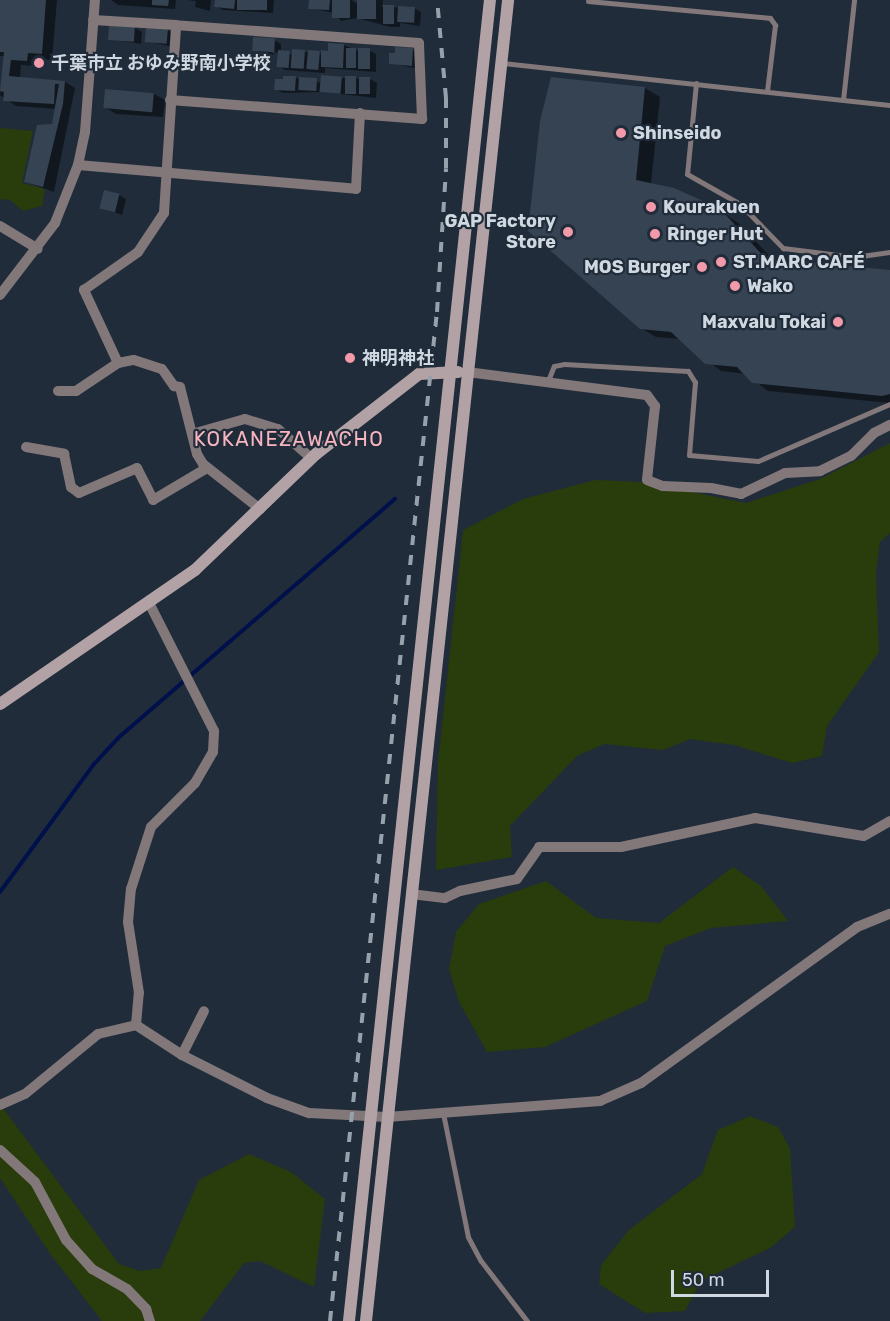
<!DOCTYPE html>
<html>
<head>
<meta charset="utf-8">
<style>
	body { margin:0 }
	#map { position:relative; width:890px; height:1321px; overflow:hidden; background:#202c3a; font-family:Rubik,"Noto Sans JP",sans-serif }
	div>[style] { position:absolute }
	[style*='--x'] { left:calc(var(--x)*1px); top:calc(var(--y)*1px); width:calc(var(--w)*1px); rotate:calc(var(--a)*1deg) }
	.green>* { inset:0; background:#293c0b }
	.shadow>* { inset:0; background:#0007 }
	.stream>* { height:4px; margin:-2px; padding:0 2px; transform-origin:2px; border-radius:2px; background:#00104b }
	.building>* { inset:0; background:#364352; transform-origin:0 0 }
	.lane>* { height:5px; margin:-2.5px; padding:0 2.5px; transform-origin:2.5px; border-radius:2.5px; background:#827779 }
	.street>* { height:10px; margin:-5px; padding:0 5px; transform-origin:5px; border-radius:5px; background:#827779 }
	.secondary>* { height:12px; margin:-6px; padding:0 6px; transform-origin:6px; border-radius:6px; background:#b3a2a5 }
	.rail>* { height:4px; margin-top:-2px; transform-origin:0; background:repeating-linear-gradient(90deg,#97a1ac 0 10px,transparent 0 20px) }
	.dots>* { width:16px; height:16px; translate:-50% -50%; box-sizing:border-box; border:3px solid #202c3a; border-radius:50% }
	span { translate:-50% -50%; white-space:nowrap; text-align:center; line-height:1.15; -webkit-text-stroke:4.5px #202c3a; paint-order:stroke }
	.poi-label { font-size:18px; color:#cfd7e1; font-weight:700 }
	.left { translate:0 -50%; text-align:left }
	.right { translate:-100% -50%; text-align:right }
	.neighbourhood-label { font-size:20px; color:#f8b4bf; letter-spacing:1.5px }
	.scale { position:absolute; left:671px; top:1270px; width:98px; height:27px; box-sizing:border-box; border:3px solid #cfd7e1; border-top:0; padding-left:8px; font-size:18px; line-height:21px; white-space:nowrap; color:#cfd7e1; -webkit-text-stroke:4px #202c3a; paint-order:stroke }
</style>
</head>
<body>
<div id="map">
	<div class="green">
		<i style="clip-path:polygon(0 128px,33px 131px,22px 183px,45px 189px,42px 206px,23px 211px,10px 200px,0 199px)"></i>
		<i style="clip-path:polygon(890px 443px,890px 533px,880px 542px,876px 572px,879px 652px,827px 726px,822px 756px,792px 763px,734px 745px,690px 739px,663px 750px,604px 744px,577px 756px,510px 826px,512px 857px,436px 870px,438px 763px,463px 530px,523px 499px,595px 480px,642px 482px,746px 503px,820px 479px)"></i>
		<i style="clip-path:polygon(733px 867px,761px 886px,788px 921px,711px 928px,665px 946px,647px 1001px,545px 1047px,487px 1052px,459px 1002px,449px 969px,456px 932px,479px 904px,546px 881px,596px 918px,659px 923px)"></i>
		<i style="clip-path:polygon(0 1104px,119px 1264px,140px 1271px,161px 1268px,199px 1180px,249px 1154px,291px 1172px,325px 1199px,314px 1287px,260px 1261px,244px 1263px,200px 1321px,102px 1321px,51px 1255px,0 1178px)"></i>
		<i style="clip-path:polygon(750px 1116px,778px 1127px,790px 1148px,795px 1227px,770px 1248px,701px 1281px,685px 1311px,645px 1313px,599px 1284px,601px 1265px,629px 1230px,702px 1174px,718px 1130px)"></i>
	</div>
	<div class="shadow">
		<i style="clip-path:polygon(0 0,57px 0,52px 60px,38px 59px,38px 66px,21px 65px,20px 79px,65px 82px,75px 88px,54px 192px,26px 182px,53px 125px,56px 109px,16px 106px,0 95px,6px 56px,0 56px)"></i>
		<i style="clip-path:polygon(111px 0,176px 0,175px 9px,118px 5px)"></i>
		<i style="clip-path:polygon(187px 0,211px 0,210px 11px,195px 7px,196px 1px)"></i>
		<i style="clip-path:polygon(216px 0,274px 0,273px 13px,223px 10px,216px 6px)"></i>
		<i style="clip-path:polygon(310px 0,351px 0,358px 4px,358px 0,383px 0,382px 7px,414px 8px,421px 12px,420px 26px,400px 23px,400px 27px,390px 27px,357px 18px,341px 21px,334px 13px,310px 8px)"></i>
		<i style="clip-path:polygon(135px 28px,142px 32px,141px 44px,110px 39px)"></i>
		<i style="clip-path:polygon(168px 30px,174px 34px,173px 47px,146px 41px)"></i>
		<i style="clip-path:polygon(274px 40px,281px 44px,281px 52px,294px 55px,305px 52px,323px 54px,344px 45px,360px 52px,369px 50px,376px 54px,376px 72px,325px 68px,325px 73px,285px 70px,279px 66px,279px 54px,268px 48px,275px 55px,253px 50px)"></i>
		<i style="clip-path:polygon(413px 50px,420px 54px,419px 69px,390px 63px,396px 55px)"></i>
		<i style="clip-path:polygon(296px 78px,322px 83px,342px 78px,370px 79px,377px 83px,376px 98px,323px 92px,283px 93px,276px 89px)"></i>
		<i style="clip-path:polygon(645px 88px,660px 97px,651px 184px,725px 214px,741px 225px,773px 260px,890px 272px,890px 403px,768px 391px,746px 374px,721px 371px,681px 339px,656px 337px,641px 328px,530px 231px)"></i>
		<i style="clip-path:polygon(154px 94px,165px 100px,163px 117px,116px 114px,105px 107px)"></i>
		<i style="clip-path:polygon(119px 195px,126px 199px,122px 215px,101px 207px)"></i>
	</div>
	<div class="stream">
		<i style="--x:0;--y:892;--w:159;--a:-53.7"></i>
		<i style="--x:94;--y:764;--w:35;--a:-47"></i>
		<i style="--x:118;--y:738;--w:366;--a:-40.8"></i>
	</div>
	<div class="building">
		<i style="clip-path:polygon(0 0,46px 0,42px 54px,28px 53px,27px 61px,11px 60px,9px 76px,65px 81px,63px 104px,43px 187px,24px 182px,37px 125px,52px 124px,59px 84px,55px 84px,54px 104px,3px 101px,4px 92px,0 91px,4px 52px,0 52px)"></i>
		<i style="clip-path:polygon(152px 0,169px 0,168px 6px,152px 5px)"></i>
		<i style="clip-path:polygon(215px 0,235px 0,234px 9px,214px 7px)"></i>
		<i style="left:237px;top:0;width:30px;height:10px"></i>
		<i style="clip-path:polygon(309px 0,330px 0,329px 10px,308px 9px)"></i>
		<i style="left:332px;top:0;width:18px;height:18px"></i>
		<i style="left:357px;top:0;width:19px;height:19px"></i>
		<i style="left:383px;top:5px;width:11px;height:19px"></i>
		<i style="left:398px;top:6px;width:17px;height:16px;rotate:3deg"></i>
		<i style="left:109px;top:25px;width:26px;height:15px;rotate:4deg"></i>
		<i style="left:146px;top:27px;width:22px;height:15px;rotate:5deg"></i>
		<i style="left:253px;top:37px;width:22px;height:14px;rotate:3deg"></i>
		<i style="clip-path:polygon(328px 43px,344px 44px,343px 68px,321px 67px,321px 50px,328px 51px)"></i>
		<i style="clip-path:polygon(395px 47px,413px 48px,412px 66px,389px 64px,389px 53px,395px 53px)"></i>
		<i style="left:346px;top:48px;width:10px;height:20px"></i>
		<i style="left:358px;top:48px;width:12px;height:21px"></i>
		<i style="left:292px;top:49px;width:13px;height:19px;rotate:4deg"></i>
		<i style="left:278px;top:50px;width:12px;height:17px;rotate:5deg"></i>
		<i style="left:308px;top:50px;width:12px;height:19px;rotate:5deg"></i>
		<i style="left:321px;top:75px;width:21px;height:17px;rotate:5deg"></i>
		<i style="clip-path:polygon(283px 76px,296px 76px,295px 91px,274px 90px,275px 79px,283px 79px)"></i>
		<i style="left:345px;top:76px;width:11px;height:18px"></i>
		<i style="left:299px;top:77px;width:18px;height:13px;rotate:3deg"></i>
		<i style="left:359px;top:77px;width:11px;height:17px"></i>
		<i style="clip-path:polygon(551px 77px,645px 87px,636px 180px,674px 188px,710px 204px,726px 215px,765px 258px,890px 270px,890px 394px,882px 396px,752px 383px,737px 367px,705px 364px,671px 332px,640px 329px,528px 231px,540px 121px)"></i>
		<i style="left:105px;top:89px;width:49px;height:19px;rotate:5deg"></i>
		<i style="left:104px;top:190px;width:16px;height:19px;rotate:14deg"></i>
	</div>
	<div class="lane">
		<i style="--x:588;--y:1;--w:183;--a:5.3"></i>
		<i style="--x:770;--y:18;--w:9;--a:54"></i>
		<i style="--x:775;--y:25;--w:66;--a:96.9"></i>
		<i style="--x:502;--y:63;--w:390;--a:6.2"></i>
		<i style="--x:696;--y:83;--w:91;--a:95.6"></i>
		<i style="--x:687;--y:174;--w:61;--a:29.5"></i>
		<i style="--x:740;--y:204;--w:62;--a:45.7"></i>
		<i style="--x:783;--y:248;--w:72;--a:7.2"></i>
		<i style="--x:854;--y:257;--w:36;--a:-8"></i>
		<i style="--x:843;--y:100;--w:101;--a:-83.7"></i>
		<i style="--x:547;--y:383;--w:18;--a:-68"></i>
		<i style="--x:554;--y:366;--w:10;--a:-11"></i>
		<i style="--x:564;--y:364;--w:124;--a:3.2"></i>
		<i style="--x:688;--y:371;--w:13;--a:58"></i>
		<i style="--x:695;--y:382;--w:73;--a:94.7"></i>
		<i style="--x:689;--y:455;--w:69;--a:5"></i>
		<i style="--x:758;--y:461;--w:144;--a:-23.4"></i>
		<i style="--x:443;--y:1113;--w:126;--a:78.6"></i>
		<i style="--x:468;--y:1237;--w:27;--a:62"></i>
		<i style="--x:481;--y:1261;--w:76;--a:52.5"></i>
	</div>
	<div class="street">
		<i style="--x:170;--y:100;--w:253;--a:4.3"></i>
		<i style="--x:422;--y:119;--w:76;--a:-92.3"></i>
		<i style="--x:419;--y:43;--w:244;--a:-175.8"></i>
		<i style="--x:78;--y:165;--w:279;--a:4.9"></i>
		<i style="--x:356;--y:189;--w:76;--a:-87"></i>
		<i style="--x:0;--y:226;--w:44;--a:31.2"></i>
		<i style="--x:0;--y:295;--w:91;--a:-52.6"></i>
		<i style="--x:55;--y:223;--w:62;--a:-68.4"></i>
		<i style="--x:78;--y:165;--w:34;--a:-78"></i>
		<i style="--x:85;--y:132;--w:132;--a:-85.7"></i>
		<i style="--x:118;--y:363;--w:16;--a:-11"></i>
		<i style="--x:134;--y:360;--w:29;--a:18"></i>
		<i style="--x:162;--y:369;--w:21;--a:55"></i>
		<i style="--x:174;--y:386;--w:6;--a:9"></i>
		<i style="--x:180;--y:387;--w:69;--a:75.8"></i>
		<i style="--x:197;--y:454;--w:12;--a:59"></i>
		<i style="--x:203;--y:464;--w:73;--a:38.3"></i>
		<i style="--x:467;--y:372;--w:181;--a:7.3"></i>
		<i style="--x:647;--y:395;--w:14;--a:54"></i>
		<i style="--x:655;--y:406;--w:74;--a:96.2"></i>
		<i style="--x:647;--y:480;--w:17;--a:21"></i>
		<i style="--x:663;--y:486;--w:48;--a:2.4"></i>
		<i style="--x:711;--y:488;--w:31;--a:11"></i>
		<i style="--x:741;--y:494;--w:49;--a:-25.5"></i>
		<i style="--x:785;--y:473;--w:35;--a:-3"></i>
		<i style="--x:820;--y:471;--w:34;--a:-26"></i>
		<i style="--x:851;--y:456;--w:33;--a:-45"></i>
		<i style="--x:874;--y:433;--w:18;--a:-27"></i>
		<i style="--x:58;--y:391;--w:18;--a:0"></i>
		<i style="--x:76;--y:391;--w:50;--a:-33.7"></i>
		<i style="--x:118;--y:363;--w:81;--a:-115"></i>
		<i style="--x:84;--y:290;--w:66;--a:-35.1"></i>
		<i style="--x:138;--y:252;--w:47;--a:-56.3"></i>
		<i style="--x:164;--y:213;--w:188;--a:-86.3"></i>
		<i style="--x:176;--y:25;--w:83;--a:-176.6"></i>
		<i style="--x:192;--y:434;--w:55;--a:-15.8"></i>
		<i style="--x:245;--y:419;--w:34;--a:17"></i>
		<i style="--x:278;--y:429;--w:44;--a:41.3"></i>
		<i style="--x:26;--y:447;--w:39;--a:10"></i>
		<i style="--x:64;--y:454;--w:34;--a:78"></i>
		<i style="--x:71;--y:487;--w:10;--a:37"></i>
		<i style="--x:79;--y:493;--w:63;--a:-23.3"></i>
		<i style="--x:137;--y:468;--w:36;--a:63"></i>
		<i style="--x:153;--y:500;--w:63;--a:-30.7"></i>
		<i style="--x:411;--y:894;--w:34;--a:7"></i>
		<i style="--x:445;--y:898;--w:17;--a:-25"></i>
		<i style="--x:460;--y:891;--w:58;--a:-11.9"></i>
		<i style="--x:517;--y:879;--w:39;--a:-55"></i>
		<i style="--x:539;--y:847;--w:82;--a:0"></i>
		<i style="--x:621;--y:847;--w:137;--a:-12.2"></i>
		<i style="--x:755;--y:818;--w:110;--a:9.4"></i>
		<i style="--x:864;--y:836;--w:30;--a:-30"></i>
		<i style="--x:136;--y:1025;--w:32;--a:-85"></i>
		<i style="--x:139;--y:993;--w:72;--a:-98.8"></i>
		<i style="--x:128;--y:922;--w:33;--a:-85"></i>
		<i style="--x:131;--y:889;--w:65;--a:-72.1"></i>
		<i style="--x:151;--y:827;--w:62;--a:-45"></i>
		<i style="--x:195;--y:783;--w:36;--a:-60"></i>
		<i style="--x:213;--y:752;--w:21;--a:-87"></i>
		<i style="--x:214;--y:731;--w:144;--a:-116.9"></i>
		<i style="--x:182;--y:1055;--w:49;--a:-63.4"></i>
		<i style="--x:0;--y:1105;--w:27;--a:-24"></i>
		<i style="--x:25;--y:1094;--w:94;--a:-39.4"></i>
		<i style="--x:98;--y:1034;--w:39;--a:-13"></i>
		<i style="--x:136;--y:1025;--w:55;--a:33.1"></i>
		<i style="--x:182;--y:1055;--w:95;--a:26.8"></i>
		<i style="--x:267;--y:1098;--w:45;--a:19.7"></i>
		<i style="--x:309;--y:1113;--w:78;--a:2.9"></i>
		<i style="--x:387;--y:1117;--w:214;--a:-4.3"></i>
		<i style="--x:600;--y:1101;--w:45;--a:-23.7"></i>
		<i style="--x:641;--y:1083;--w:266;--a:-35.8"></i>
		<i style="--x:857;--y:927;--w:35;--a:-22"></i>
		<i style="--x:0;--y:1150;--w:47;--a:42.4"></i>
		<i style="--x:35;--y:1182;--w:66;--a:61.9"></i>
		<i style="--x:66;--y:1240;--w:39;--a:48"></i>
		<i style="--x:92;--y:1269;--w:40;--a:29.7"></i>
		<i style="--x:127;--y:1289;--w:28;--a:46"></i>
		<i style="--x:146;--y:1309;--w:13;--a:72"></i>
	</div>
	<div class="secondary">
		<i style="--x:0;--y:704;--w:237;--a:-34.5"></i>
		<i style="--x:195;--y:570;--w:168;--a:-43.8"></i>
		<i style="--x:316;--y:454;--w:130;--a:-37.8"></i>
		<i style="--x:419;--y:374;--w:39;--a:-3"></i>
		<i style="--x:349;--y:1321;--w:1329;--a:-83.91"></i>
		<i style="--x:366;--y:1321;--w:1329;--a:-83.86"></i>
	</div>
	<div class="rail">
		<i style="--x:330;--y:1321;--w:1015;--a:-83.95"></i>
		<i style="--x:437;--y:312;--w:144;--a:-86.4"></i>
		<i style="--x:446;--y:168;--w:70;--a:-90"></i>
		<i style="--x:446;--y:98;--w:98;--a:-95.2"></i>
	</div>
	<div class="dots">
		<i style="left:39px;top:63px;background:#f39aaa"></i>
		<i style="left:621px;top:133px;background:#f39aaa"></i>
		<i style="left:651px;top:207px;background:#f39aaa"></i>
		<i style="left:568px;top:232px;background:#f39aaa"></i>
		<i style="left:655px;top:234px;background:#f39aaa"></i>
		<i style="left:721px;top:262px;background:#f39aaa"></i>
		<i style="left:702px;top:267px;background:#f39aaa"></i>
		<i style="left:735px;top:286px;background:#f39aaa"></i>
		<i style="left:838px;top:322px;background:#f39aaa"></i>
		<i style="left:350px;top:358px;background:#f39aaa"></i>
	</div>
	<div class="poi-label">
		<span class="left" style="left:51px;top:63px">千葉市立 おゆみ野南小学校</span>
		<span class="left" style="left:633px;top:133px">Shinseido</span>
		<span class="left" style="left:663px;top:207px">Kourakuen</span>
		<span class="right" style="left:556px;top:232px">GAP Factory<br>Store</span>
		<span class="left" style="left:667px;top:234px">Ringer Hut</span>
		<span class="left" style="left:733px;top:262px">ST.MARC CAFÉ</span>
		<span class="right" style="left:690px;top:267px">MOS Burger</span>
		<span class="left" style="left:747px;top:286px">Wako</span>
		<span class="right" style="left:826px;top:322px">Maxvalu Tokai</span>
		<span class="left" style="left:362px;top:358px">神明神社</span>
	</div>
	<div class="neighbourhood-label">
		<span style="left:289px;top:439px">KOKANEZAWACHO</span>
	</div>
	<div class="scale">50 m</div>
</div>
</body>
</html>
